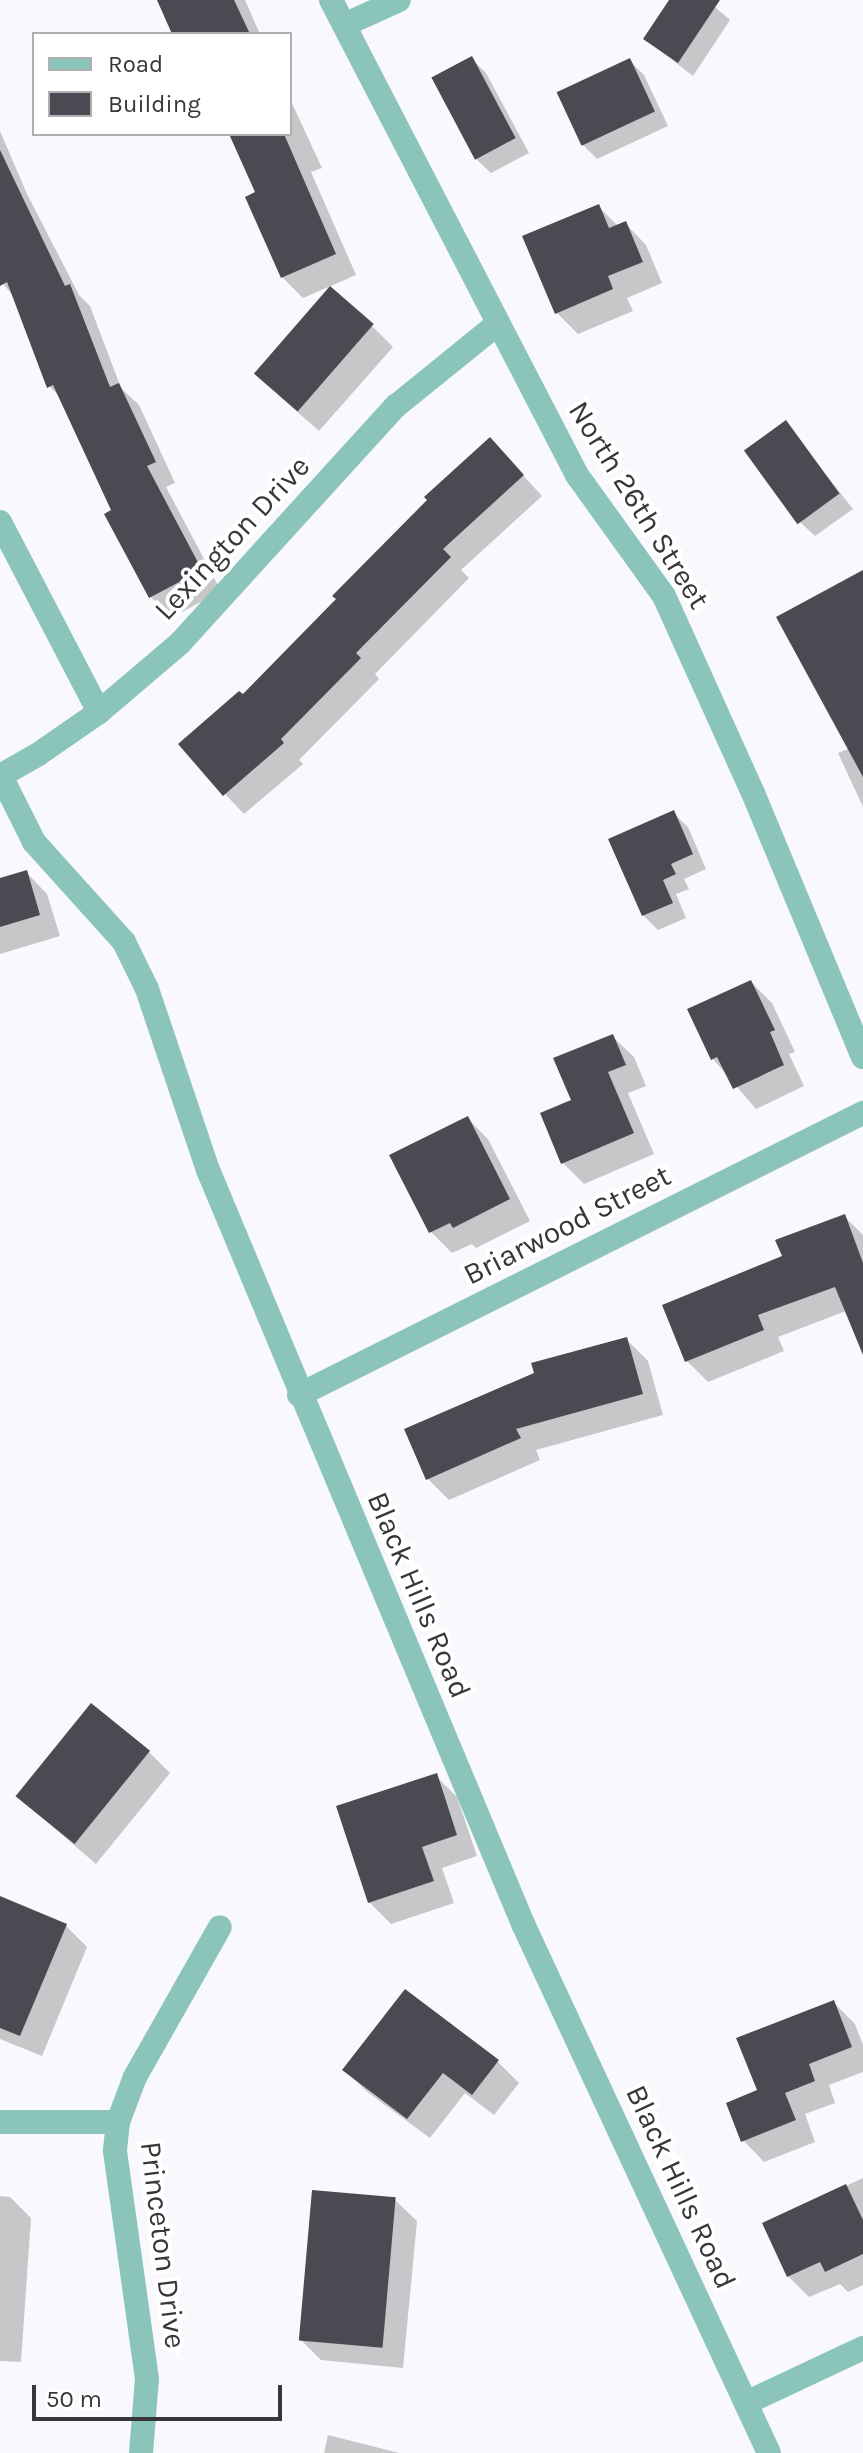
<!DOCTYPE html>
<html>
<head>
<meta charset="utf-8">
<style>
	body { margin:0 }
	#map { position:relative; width:863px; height:2453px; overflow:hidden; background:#f9f9fd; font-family:Karla,sans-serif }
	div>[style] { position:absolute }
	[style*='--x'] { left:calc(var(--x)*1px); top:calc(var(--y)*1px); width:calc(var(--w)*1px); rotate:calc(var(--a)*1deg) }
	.shadow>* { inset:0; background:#0003 }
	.building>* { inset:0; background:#4a4a53; transform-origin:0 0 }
	.street>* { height:24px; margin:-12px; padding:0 12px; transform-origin:12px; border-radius:12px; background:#8bc4bb }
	span { translate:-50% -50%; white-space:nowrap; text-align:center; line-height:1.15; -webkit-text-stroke:8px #fff; paint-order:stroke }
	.street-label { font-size:30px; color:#37373b }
	.legend { position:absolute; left:32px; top:32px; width:260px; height:104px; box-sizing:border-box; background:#fff; border:2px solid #afafb1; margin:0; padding:10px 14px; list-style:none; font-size:24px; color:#37373b }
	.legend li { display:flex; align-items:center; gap:16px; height:40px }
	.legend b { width:40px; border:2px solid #afafb1 }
	.scale { position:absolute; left:32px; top:2385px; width:250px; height:36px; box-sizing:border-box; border:4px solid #37373b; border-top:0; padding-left:10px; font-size:24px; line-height:28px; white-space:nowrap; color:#37373b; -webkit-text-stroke:6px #fff; paint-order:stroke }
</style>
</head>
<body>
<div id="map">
	<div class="shadow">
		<i style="clip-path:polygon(159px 0,245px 0,260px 34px,174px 34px)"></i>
		<i style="clip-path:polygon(672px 0,707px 0,730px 20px,693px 76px,645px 39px)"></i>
		<i style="clip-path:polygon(471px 58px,486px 73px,529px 153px,491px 173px,476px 159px)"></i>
		<i style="clip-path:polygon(630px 61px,644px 75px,668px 126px,597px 159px,582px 144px)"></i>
		<i style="clip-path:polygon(290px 99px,322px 168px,311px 172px,356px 275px,303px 298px,282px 277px,257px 193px,231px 134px,290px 134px)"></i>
		<i style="clip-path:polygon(0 131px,27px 194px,79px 295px,90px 306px,121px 388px,139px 405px,175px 483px,166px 487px,221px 591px,171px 618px,151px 597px,62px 399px,49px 386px,14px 297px,0 280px)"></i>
		<i style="clip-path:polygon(598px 206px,618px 226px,625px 223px,646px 245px,662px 283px,627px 298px,633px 311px,578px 334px,557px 313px)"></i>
		<i style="clip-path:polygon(372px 326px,393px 347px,319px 431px,277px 394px)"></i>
		<i style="clip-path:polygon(785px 423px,853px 509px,815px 536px,800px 522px)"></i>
		<i style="clip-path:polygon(509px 460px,542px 496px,461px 570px,469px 578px,375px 674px,379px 679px,299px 760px,303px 764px,244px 814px,225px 794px)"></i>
		<i style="clip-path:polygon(863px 573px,863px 807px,838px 753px,850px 748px)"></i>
		<i style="clip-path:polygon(673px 813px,688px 827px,706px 869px,684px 879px,689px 889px,676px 894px,686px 918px,658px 930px,643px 915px)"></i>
		<i style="clip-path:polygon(26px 872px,47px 894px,60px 936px,0 954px,0 880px)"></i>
		<i style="clip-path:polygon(751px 982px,772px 1003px,795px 1052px,789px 1054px,804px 1086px,756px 1109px,713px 1059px)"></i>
		<i style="clip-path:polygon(612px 1036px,634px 1057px,646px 1086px,628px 1093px,654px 1154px,584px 1184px,563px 1163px,574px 1101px)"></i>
		<i style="clip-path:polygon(467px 1118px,488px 1139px,530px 1221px,476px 1248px,472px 1244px,452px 1253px,431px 1232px,392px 1155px)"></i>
		<i style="clip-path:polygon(844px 1216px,863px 1235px,863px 1333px,846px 1311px,778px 1337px,784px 1351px,708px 1382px,687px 1361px,784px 1257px)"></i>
		<i style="clip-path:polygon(626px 1339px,648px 1361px,663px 1415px,536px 1450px,540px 1460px,449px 1500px,427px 1478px)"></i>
		<i style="clip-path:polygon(149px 1752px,170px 1773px,96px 1864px,17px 1796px)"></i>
		<i style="clip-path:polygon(436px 1776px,457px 1797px,477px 1856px,442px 1868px,454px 1903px,391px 1924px,369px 1902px)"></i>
		<i style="clip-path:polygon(0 1899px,66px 1926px,87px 1947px,42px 2056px,0 2039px)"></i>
		<i style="clip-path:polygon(834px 2003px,855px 2024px,863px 2045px,863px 2072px,829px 2085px,835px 2103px,805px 2114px,815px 2142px,764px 2162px,743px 2140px,759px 2092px)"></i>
		<i style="clip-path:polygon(498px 2062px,519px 2083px,494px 2115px,465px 2093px,430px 2138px,366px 2091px,345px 2070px)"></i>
		<i style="clip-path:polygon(863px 2178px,863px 2285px,848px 2292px,840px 2284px,809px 2297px,788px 2276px,765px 2224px)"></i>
		<i style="clip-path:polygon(0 2196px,10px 2197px,31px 2218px,21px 2362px,0 2361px)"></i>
		<i style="clip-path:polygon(395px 2200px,417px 2221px,403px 2368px,321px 2360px,300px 2339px)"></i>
		<i style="clip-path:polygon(328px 2435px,399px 2453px,324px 2453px)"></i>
	</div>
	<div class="building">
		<i style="clip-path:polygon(157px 0,234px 0,250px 34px,172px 34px)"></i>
		<i style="clip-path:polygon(669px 0,720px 0,678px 63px,643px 39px)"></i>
		<i style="left:472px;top:56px;width:93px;height:46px;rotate:62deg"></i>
		<i style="left:630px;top:58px;width:59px;height:81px;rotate:65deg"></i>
		<i style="clip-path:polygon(229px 134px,284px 134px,336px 254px,281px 278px,245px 197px,255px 192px)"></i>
		<i style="clip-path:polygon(0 150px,65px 286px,70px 284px,110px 387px,119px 383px,156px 462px,147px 466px,202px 570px,149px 598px,104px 514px,111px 510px,53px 385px,47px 388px,7px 282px,0 286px)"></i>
		<i style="clip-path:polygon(599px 204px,609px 228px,626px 221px,643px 262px,608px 276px,613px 289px,555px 314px,522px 236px)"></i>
		<i style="left:330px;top:286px;width:58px;height:116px;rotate:41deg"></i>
		<i style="left:786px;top:420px;width:91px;height:52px;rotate:54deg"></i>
		<i style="clip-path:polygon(490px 437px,524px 475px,443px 549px,451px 557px,356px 653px,361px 658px,281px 739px,284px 743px,223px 796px,178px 744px,239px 691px,243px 694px,336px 599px,332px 596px,427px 500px,424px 497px)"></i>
		<i style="clip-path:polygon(863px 570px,863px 777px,776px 617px)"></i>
		<i style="clip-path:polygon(674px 810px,693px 854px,671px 864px,676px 874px,663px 880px,673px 903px,642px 916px,608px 839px)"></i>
		<i style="clip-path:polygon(27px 870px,40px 915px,0 927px,0 878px)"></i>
		<i style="clip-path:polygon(751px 980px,775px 1030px,770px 1032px,784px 1065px,733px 1089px,717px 1057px,711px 1060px,687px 1009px)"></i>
		<i style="clip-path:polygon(613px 1034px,626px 1065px,608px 1072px,634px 1133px,561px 1164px,540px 1113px,571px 1100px,553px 1058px)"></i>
		<i style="clip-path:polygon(468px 1116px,510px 1199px,453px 1228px,450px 1223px,429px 1233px,389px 1155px)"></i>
		<i style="clip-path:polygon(845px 1214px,863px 1263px,863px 1355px,835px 1287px,758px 1315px,764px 1330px,685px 1362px,662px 1305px,782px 1256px,775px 1240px)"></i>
		<i style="clip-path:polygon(627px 1337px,643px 1394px,516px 1429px,521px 1438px,426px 1480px,404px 1429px,534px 1373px,531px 1363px)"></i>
		<i style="left:91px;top:1703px;width:76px;height:120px;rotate:39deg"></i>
		<i style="clip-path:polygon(437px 1773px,457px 1835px,422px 1847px,434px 1881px,368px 1903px,336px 1806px)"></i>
		<i style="clip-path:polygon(0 1896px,67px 1924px,20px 2036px,0 2028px)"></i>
		<i style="clip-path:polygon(405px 1989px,499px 2060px,472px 2095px,443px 2073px,407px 2119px,342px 2070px)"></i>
		<i style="clip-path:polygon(834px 2000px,852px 2047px,809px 2064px,815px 2081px,785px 2093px,796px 2120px,741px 2142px,726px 2103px,757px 2090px,736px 2038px)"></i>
		<i style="clip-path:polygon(846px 2184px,863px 2220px,863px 2254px,825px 2272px,820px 2262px,787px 2277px,762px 2223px)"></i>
		<i style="left:312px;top:2190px;width:84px;height:151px;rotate:5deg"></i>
	</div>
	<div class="street">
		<i style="--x:331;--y:0;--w:535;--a:62.62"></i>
		<i style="--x:577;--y:475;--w:149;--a:54.3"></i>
		<i style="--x:664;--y:596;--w:216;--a:65.7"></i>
		<i style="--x:753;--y:793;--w:286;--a:67.4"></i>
		<i style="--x:344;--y:25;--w:60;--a:-24.4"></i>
		<i style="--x:0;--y:522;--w:214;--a:62.5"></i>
		<i style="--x:0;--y:776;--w:43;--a:-29.6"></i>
		<i style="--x:37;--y:755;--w:75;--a:-34.7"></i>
		<i style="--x:99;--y:712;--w:106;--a:-40.4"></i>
		<i style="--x:180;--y:643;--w:321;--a:-47.7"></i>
		<i style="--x:396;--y:406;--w:129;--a:-39"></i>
		<i style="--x:1;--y:776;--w:74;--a:63.4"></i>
		<i style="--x:34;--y:842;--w:135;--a:48"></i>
		<i style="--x:124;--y:942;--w:52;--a:63.9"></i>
		<i style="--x:147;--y:989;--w:191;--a:71.4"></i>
		<i style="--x:208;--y:1170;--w:819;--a:67.32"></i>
		<i style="--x:524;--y:1926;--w:581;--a:65.07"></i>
		<i style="--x:299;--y:1395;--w:631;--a:-26.57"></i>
		<i style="--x:0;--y:2122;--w:118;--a:0"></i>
		<i style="--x:746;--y:2403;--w:129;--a:-25.2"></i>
		<i style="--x:141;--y:2453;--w:74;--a:-85.4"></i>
		<i style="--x:147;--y:2379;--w:231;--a:-98"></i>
		<i style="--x:115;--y:2150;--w:28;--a:-84"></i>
		<i style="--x:118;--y:2122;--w:48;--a:-69.3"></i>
		<i style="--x:135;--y:2077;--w:172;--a:-60.5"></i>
	</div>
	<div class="street-label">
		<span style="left:639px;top:505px;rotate:58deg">North 26th Street</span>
		<span style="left:232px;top:538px;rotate:-47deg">Lexington Drive</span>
		<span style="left:567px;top:1225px;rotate:-27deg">Briarwood Street</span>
		<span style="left:419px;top:1595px;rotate:67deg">Black Hills Road</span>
		<span style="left:681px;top:2187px;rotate:65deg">Black Hills Road</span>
		<span style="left:163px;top:2245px;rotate:83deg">Princeton Drive</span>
	</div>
	<ul class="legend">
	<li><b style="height:10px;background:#8bc4bb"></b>Road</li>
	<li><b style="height:22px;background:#4a4a53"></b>Building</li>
	</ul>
	<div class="scale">50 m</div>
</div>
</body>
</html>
